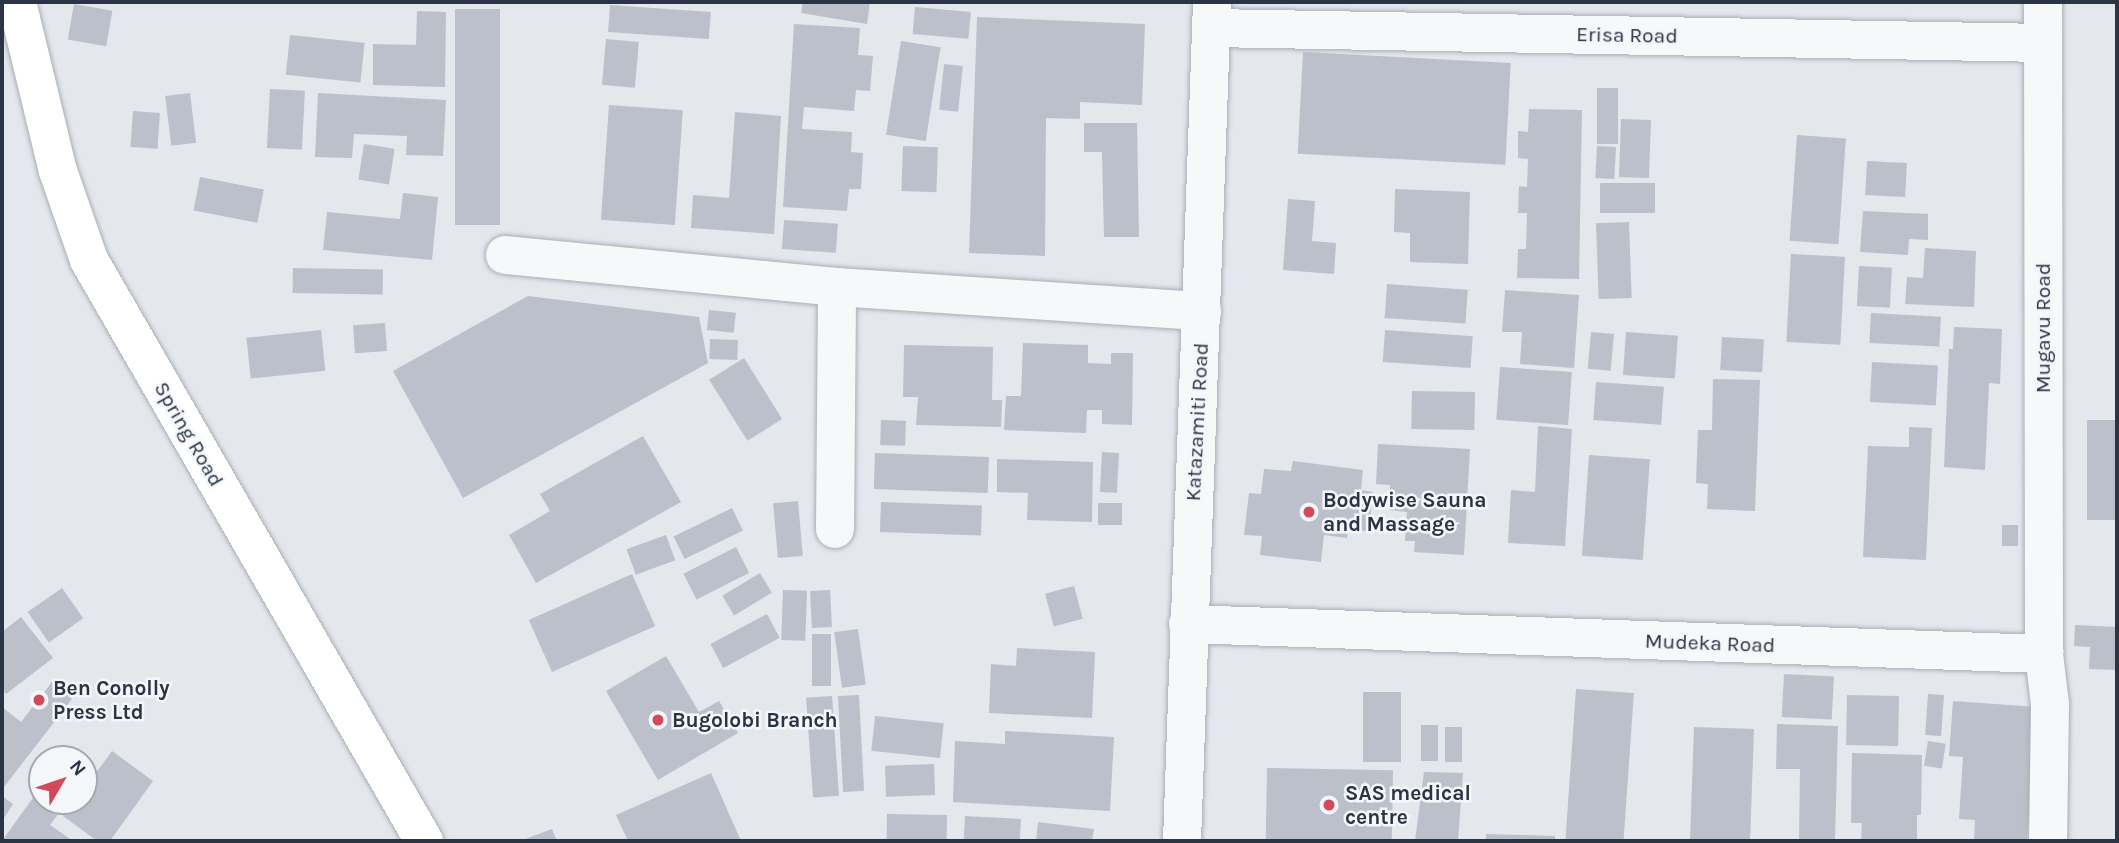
<!DOCTYPE html>
<html>
<head>
<meta charset="utf-8">
<style>
	body { margin:0 }
	#map { position:relative; width:2119px; height:843px; overflow:hidden; background:#e4e7ec; font-family:Karla,sans-serif }
	div>[style] { position:absolute }
	[style*='--x'] { left:calc(var(--x)*1px); top:calc(var(--y)*1px); width:calc(var(--w)*1px); rotate:calc(var(--a)*1deg) }
	.building>* { inset:0; background:#bbc0ca; transform-origin:0 0 }
	.roads { filter:drop-shadow(0 0 2px #a9aeb7) drop-shadow(0 0 2px #a9aeb7) }
	.street>* { height:38px; margin:-19px; padding:0 19px; transform-origin:19px; border-radius:19px; background:#f7f8fa }
	.secondary>* { height:38px; margin:-19px; padding:0 19px; transform-origin:19px; border-radius:19px; background:#fff }
	.dots>* { width:19px; height:19px; translate:-50% -50%; box-sizing:border-box; border:4px solid #f4f6f9; border-radius:50% }
	span { translate:-50% -50%; white-space:nowrap; text-align:center; line-height:1.15; -webkit-text-stroke:5px #f4f6f9; paint-order:stroke }
	.street-label { font-size:21px; color:#2b3445 }
	.poi-label { font-size:21px; color:#2b3445; font-weight:700 }
	.left { translate:0 -50%; text-align:left }
	.frame { position:absolute; inset:0; border:4px solid #2b3445; pointer-events:none }
	.north { position:absolute; left:28px; top:745px; width:70px; height:70px; box-sizing:border-box; background:#f4f6f9; border:2px solid #a4a8b1; border-radius:50%; rotate:51deg; font-size:19px; font-weight:700; line-height:28px; text-align:center; color:#2b3445 }
	.north::after { content:''; display:block; margin:auto; width:24px; height:32px; background:#d1495b; clip-path:polygon(50% 0,100% 100%,50% 72%,0 100%) }
</style>
</head>
<body>
<div id="map">
	<div class="building">
		<i style="clip-path:polygon(803px 2px,870px 2px,867px 24px,801px 13px)"></i>
		<i style="left:74px;top:4px;width:39px;height:36px;rotate:10deg"></i>
		<i style="left:610px;top:5px;width:101px;height:27px;rotate:4deg"></i>
		<i style="left:915px;top:7px;width:56px;height:27px;rotate:5deg"></i>
		<i style="left:500px;top:9px;width:216px;height:45px;rotate:90deg"></i>
		<i style="clip-path:polygon(417px 11px,446px 12px,445px 87px,373px 85px,373px 44px,416px 45px)"></i>
		<i style="clip-path:polygon(977px 17px,1145px 24px,1142px 105px,1080px 102px,1080px 119px,1046px 118px,1045px 256px,969px 253px)"></i>
		<i style="clip-path:polygon(794px 24px,860px 28px,858px 55px,873px 56px,870px 91px,856px 90px,854px 111px,804px 107px,802px 129px,852px 132px,851px 152px,863px 153px,861px 189px,849px 189px,847px 211px,783px 207px)"></i>
		<i style="left:290px;top:35px;width:75px;height:40px;rotate:6deg"></i>
		<i style="left:606px;top:39px;width:33px;height:46px;rotate:5deg"></i>
		<i style="left:901px;top:41px;width:40px;height:95px;rotate:9deg"></i>
		<i style="left:1303px;top:52px;width:208px;height:102px;rotate:3deg"></i>
		<i style="left:944px;top:64px;width:19px;height:46px;rotate:6deg"></i>
		<i style="left:1597px;top:88px;width:21px;height:56px"></i>
		<i style="left:270px;top:89px;width:35px;height:59px;rotate:3deg"></i>
		<i style="left:190px;top:93px;width:50px;height:25px;rotate:83deg"></i>
		<i style="clip-path:polygon(318px 93px,446px 100px,443px 156px,406px 155px,407px 136px,354px 134px,352px 158px,315px 157px)"></i>
		<i style="left:609px;top:105px;width:74px;height:115px;rotate:4deg"></i>
		<i style="clip-path:polygon(1529px 109px,1582px 110px,1579px 279px,1517px 278px,1518px 249px,1526px 249px,1527px 213px,1518px 213px,1519px 186px,1527px 187px,1528px 159px,1518px 158px,1518px 131px,1528px 132px)"></i>
		<i style="left:133px;top:111px;width:27px;height:36px;rotate:4deg"></i>
		<i style="clip-path:polygon(735px 112px,781px 116px,774px 234px,691px 228px,693px 195px,729px 198px)"></i>
		<i style="left:1621px;top:119px;width:30px;height:58px;rotate:2deg"></i>
		<i style="clip-path:polygon(1084px 123px,1137px 123px,1139px 237px,1104px 237px,1102px 152px,1084px 152px)"></i>
		<i style="left:1797px;top:135px;width:49px;height:106px;rotate:4deg"></i>
		<i style="left:364px;top:144px;width:31px;height:36px;rotate:9deg"></i>
		<i style="left:903px;top:146px;width:35px;height:45px;rotate:2deg"></i>
		<i style="left:1597px;top:146px;width:19px;height:32px;rotate:3deg"></i>
		<i style="left:1867px;top:161px;width:40px;height:34px;rotate:3deg"></i>
		<i style="left:200px;top:177px;width:65px;height:34px;rotate:11deg"></i>
		<i style="left:1600px;top:183px;width:55px;height:30px"></i>
		<i style="clip-path:polygon(1395px 189px,1470px 192px,1468px 264px,1410px 262px,1410px 233px,1394px 232px)"></i>
		<i style="clip-path:polygon(403px 193px,438px 197px,432px 260px,323px 250px,327px 212px,400px 219px)"></i>
		<i style="clip-path:polygon(1288px 199px,1315px 201px,1312px 241px,1336px 243px,1334px 274px,1283px 270px)"></i>
		<i style="clip-path:polygon(1863px 211px,1928px 214px,1928px 240px,1909px 239px,1908px 255px,1860px 252px)"></i>
		<i style="left:784px;top:220px;width:54px;height:29px;rotate:4deg"></i>
		<i style="left:1629px;top:222px;width:76px;height:33px;rotate:88deg"></i>
		<i style="clip-path:polygon(1925px 248px,1976px 251px,1974px 307px,1905px 304px,1907px 277px,1923px 278px)"></i>
		<i style="left:1791px;top:254px;width:54px;height:88px;rotate:3deg"></i>
		<i style="left:1859px;top:266px;width:33px;height:40px;rotate:3deg"></i>
		<i style="left:293px;top:268px;width:90px;height:25px;rotate:1deg"></i>
		<i style="left:1387px;top:284px;width:81px;height:34px;rotate:4deg"></i>
		<i style="clip-path:polygon(1505px 290px,1579px 295px,1574px 368px,1520px 364px,1522px 332px,1502px 332px)"></i>
		<i style="clip-path:polygon(528px 296px,699px 317px,708px 363px,463px 498px,393px 371px)"></i>
		<i style="left:709px;top:310px;width:27px;height:20px;rotate:6deg"></i>
		<i style="left:1871px;top:313px;width:70px;height:30px;rotate:3deg"></i>
		<i style="left:385px;top:323px;width:28px;height:32px;rotate:86deg"></i>
		<i style="clip-path:polygon(1954px 327px,2002px 329px,2000px 384px,1989px 383px,1985px 470px,1944px 467px,1949px 349px,1953px 349px)"></i>
		<i style="left:321px;top:330px;width:41px;height:75px;rotate:84deg"></i>
		<i style="left:1385px;top:330px;width:88px;height:32px;rotate:4deg"></i>
		<i style="left:1591px;top:332px;width:23px;height:37px;rotate:5deg"></i>
		<i style="left:1626px;top:332px;width:52px;height:43px;rotate:4deg"></i>
		<i style="left:1722px;top:337px;width:42px;height:33px;rotate:3deg"></i>
		<i style="left:710px;top:339px;width:28px;height:20px;rotate:2deg"></i>
		<i style="clip-path:polygon(1023px 343px,1088px 345px,1088px 363px,1111px 364px,1111px 353px,1133px 353px,1132px 425px,1102px 424px,1102px 410px,1087px 410px,1086px 433px,1004px 430px,1006px 396px,1021px 396px)"></i>
		<i style="clip-path:polygon(904px 345px,993px 347px,992px 400px,1002px 400px,1001px 427px,916px 425px,918px 397px,903px 397px)"></i>
		<i style="left:744px;top:358px;width:72px;height:41px;rotate:58deg"></i>
		<i style="left:1872px;top:362px;width:66px;height:40px;rotate:3deg"></i>
		<i style="left:1500px;top:367px;width:72px;height:53px;rotate:4deg"></i>
		<i style="clip-path:polygon(1713px 379px,1760px 380px,1755px 511px,1707px 509px,1708px 484px,1696px 483px,1698px 430px,1712px 430px)"></i>
		<i style="left:1596px;top:382px;width:68px;height:38px;rotate:4deg"></i>
		<i style="left:1412px;top:391px;width:63px;height:38px;rotate:1deg"></i>
		<i style="left:881px;top:420px;width:25px;height:25px;rotate:2deg"></i>
		<i style="left:2117px;top:420px;width:100px;height:30px;rotate:90deg"></i>
		<i style="clip-path:polygon(1538px 426px,1572px 429px,1565px 546px,1508px 543px,1511px 490px,1535px 492px)"></i>
		<i style="clip-path:polygon(1909px 427px,1932px 428px,1926px 560px,1863px 557px,1868px 446px,1909px 447px)"></i>
		<i style="clip-path:polygon(643px 436px,681px 502px,536px 583px,509px 535px,550px 511px,540px 494px)"></i>
		<i style="clip-path:polygon(1378px 444px,1470px 449px,1464px 555px,1414px 552px,1415px 541px,1405px 541px,1407px 512px,1389px 510px,1390px 485px,1376px 484px)"></i>
		<i style="left:1102px;top:452px;width:17px;height:40px;rotate:3deg"></i>
		<i style="left:875px;top:453px;width:114px;height:36px;rotate:2deg"></i>
		<i style="left:1589px;top:455px;width:61px;height:101px;rotate:4deg"></i>
		<i style="clip-path:polygon(997px 459px,1093px 462px,1092px 522px,1027px 520px,1028px 493px,997px 492px)"></i>
		<i style="clip-path:polygon(1293px 461px,1363px 470px,1361px 490px,1373px 492px,1369px 531px,1348px 530px,1347px 538px,1324px 535px,1321px 562px,1260px 555px,1262px 536px,1244px 535px,1249px 493px,1261px 494px,1264px 469px,1291px 471px)"></i>
		<i style="left:798px;top:501px;width:55px;height:25px;rotate:85deg"></i>
		<i style="left:881px;top:502px;width:101px;height:30px;rotate:2deg"></i>
		<i style="left:1098px;top:503px;width:24px;height:22px"></i>
		<i style="left:732px;top:508px;width:25px;height:65px;rotate:64deg"></i>
		<i style="left:2002px;top:525px;width:16px;height:21px"></i>
		<i style="left:666px;top:535px;width:27px;height:42px;rotate:70deg"></i>
		<i style="left:736px;top:547px;width:29px;height:59px;rotate:63deg"></i>
		<i style="left:760px;top:573px;width:23px;height:44px;rotate:59deg"></i>
		<i style="left:632px;top:574px;width:57px;height:113px;rotate:66deg"></i>
		<i style="left:1074px;top:586px;width:34px;height:30px;rotate:75deg"></i>
		<i style="left:62px;top:588px;width:37px;height:42px;rotate:55deg"></i>
		<i style="left:783px;top:590px;width:24px;height:50px;rotate:2deg"></i>
		<i style="left:830px;top:590px;width:37px;height:20px;rotate:87deg"></i>
		<i style="left:767px;top:614px;width:27px;height:64px;rotate:62deg"></i>
		<i style="clip-path:polygon(21px 617px,53px 658px,6px 694px,2px 688px,2px 632px)"></i>
		<i style="clip-path:polygon(2075px 625px,2117px 627px,2117px 670px,2089px 669px,2090px 647px,2074px 646px)"></i>
		<i style="left:858px;top:629px;width:56px;height:24px;rotate:82deg"></i>
		<i style="left:812px;top:634px;width:19px;height:52px"></i>
		<i style="clip-path:polygon(1017px 648px,1095px 652px,1092px 718px,989px 713px,991px 664px,1016px 666px)"></i>
		<i style="clip-path:polygon(666px 656px,699px 712px,719px 701px,738px 733px,658px 780px,606px 691px)"></i>
		<i style="left:1784px;top:674px;width:50px;height:43px;rotate:3deg"></i>
		<i style="clip-path:polygon(52px 682px,72px 699px,4px 787px,2px 707px,21px 722px)"></i>
		<i style="left:1576px;top:689px;width:58px;height:152px;rotate:4deg"></i>
		<i style="left:1363px;top:692px;width:38px;height:70px"></i>
		<i style="left:1928px;top:694px;width:16px;height:41px;rotate:4deg"></i>
		<i style="left:859px;top:695px;width:96px;height:21px;rotate:87deg"></i>
		<i style="left:1847px;top:695px;width:52px;height:50px;rotate:1deg"></i>
		<i style="left:832px;top:696px;width:100px;height:26px;rotate:86deg"></i>
		<i style="clip-path:polygon(1953px 701px,2036px 707px,2027px 841px,1974px 841px,1975px 820px,1959px 819px,1963px 757px,1949px 756px)"></i>
		<i style="left:875px;top:716px;width:69px;height:35px;rotate:6deg"></i>
		<i style="clip-path:polygon(1777px 724px,1838px 726px,1835px 841px,1799px 839px,1800px 769px,1776px 769px)"></i>
		<i style="left:1421px;top:725px;width:17px;height:36px"></i>
		<i style="left:1462px;top:727px;width:35px;height:17px;rotate:90deg"></i>
		<i style="left:1694px;top:727px;width:60px;height:114px;rotate:2deg"></i>
		<i style="clip-path:polygon(1005px 731px,1114px 737px,1110px 811px,953px 802px,955px 741px,1005px 744px)"></i>
		<i style="left:1928px;top:741px;width:18px;height:25px;rotate:9deg"></i>
		<i style="clip-path:polygon(112px 751px,153px 781px,110px 841px,97px 841px,63px 816px,75px 801px,84px 801px,84px 789px)"></i>
		<i style="clip-path:polygon(1852px 753px,1922px 755px,1921px 815px,1917px 815px,1917px 841px,1861px 841px,1862px 823px,1851px 823px)"></i>
		<i style="left:934px;top:764px;width:31px;height:49px;rotate:88deg"></i>
		<i style="left:1267px;top:768px;width:126px;height:71px;rotate:1deg"></i>
		<i style="clip-path:polygon(1424px 772px,1463px 773px,1458px 841px,1415px 841px)"></i>
		<i style="clip-path:polygon(711px 773px,741px 841px,628px 841px,616px 815px)"></i>
		<i style="clip-path:polygon(35px 795px,59px 813px,50px 825px,73px 841px,2px 841px)"></i>
		<i style="clip-path:polygon(2px 796px,13px 804px,2px 821px)"></i>
		<i style="left:887px;top:814px;width:60px;height:27px;rotate:1deg"></i>
		<i style="left:965px;top:816px;width:56px;height:25px;rotate:3deg"></i>
		<i style="clip-path:polygon(1038px 822px,1094px 829px,1092px 841px,1036px 841px)"></i>
		<i style="clip-path:polygon(552px 829px,557px 841px,520px 841px)"></i>
		<i style="clip-path:polygon(1486px 834px,1555px 836px,1555px 841px,1486px 841px)"></i>
	</div>
	<div class="roads">
		<div class="street">
			<i style="--x:2043;--y:2;--w:652;--a:89.91"></i>
			<i style="--x:2044;--y:654;--w:50;--a:83.2"></i>
			<i style="--x:2050;--y:704;--w:137;--a:90.8"></i>
			<i style="--x:1211;--y:28;--w:831;--a:1.03"></i>
			<i style="--x:505;--y:255;--w:334;--a:5.5"></i>
			<i style="--x:837;--y:287;--w:366;--a:3.8"></i>
			<i style="--x:835;--y:529;--w:242;--a:-89.5"></i>
			<i style="--x:1188;--y:624;--w:857;--a:2.01"></i>
			<i style="--x:1182;--y:841;--w:840;--a:-87.95"></i>
		</div>
		<div class="secondary">
			<i style="--x:17;--y:2;--w:174;--a:76.4"></i>
			<i style="--x:58;--y:171;--w:94;--a:70.8"></i>
			<i style="--x:89;--y:260;--w:671;--a:60.03"></i>
		</div>
	</div>
	<div class="dots">
		<i style="left:1309px;top:512px;background:#d1495b"></i>
		<i style="left:39px;top:700px;background:#d1495b"></i>
		<i style="left:658px;top:720px;background:#d1495b"></i>
		<i style="left:1329px;top:805px;background:#d1495b"></i>
	</div>
	<div class="street-label">
		<span style="left:1627px;top:35px;rotate:1deg">Erisa Road</span>
		<span style="left:2043px;top:328px;rotate:-90deg">Mugavu Road</span>
		<span style="left:1197px;top:422px;rotate:-87deg">Katazamiti Road</span>
		<span style="left:189px;top:434px;rotate:60deg">Spring Road</span>
		<span style="left:1710px;top:643px;rotate:2deg">Mudeka Road</span>
	</div>
	<div class="poi-label">
		<span class="left" style="left:1323px;top:512px">Bodywise Sauna<br>and Massage</span>
		<span class="left" style="left:53px;top:700px">Ben Conolly<br>Press Ltd</span>
		<span class="left" style="left:672px;top:720px">Bugolobi Branch</span>
		<span class="left" style="left:1345px;top:805px">SAS medical<br>centre</span>
	</div>
	<div class="frame"></div>
	<div class="north">N</div>
</div>
</body>
</html>
